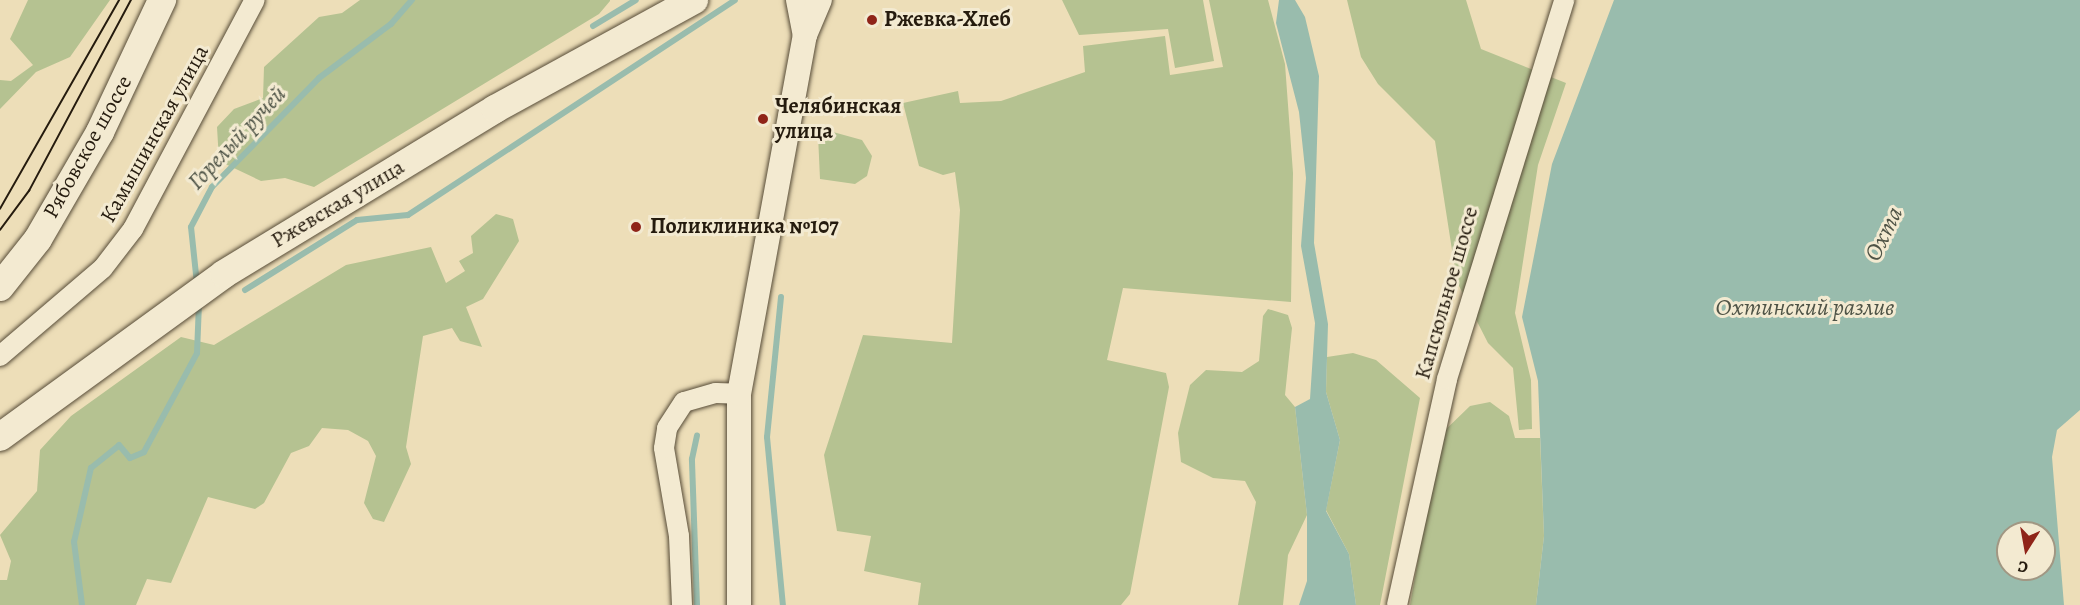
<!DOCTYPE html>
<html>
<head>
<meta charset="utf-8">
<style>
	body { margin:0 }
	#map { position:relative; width:2080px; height:605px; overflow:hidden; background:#eddeb8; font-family:Alegreya,serif }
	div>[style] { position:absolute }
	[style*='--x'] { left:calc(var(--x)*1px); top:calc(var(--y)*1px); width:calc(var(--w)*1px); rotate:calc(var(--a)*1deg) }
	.green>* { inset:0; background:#b5c291 }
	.water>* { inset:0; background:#99bcad }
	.stream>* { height:6px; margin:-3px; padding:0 3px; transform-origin:3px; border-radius:3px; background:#99bcad }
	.roads { filter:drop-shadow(0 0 2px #574c38) drop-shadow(0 0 2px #574c38) }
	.minor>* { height:20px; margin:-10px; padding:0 10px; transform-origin:10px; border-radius:10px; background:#f3ead1 }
	.tertiary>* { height:24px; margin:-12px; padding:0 12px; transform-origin:12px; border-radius:12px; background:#f3ead1 }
	.secondary>* { height:28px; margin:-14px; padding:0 14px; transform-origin:14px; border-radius:14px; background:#f3ead1 }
	.tram>* { height:1.5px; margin:-0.75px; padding:0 0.75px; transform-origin:0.75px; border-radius:0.75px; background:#251b0e }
	.dots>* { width:16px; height:16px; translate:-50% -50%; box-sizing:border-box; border:3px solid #f3ead1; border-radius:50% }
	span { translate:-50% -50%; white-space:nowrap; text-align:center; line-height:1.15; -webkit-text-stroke:6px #f3ead1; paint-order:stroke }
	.poi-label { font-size:22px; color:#251b0e; font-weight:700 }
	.left { translate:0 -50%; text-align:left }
	.street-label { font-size:22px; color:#251b0e }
	.water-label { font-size:24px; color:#4e5346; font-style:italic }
	.north { position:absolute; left:1996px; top:521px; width:60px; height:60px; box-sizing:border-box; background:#f3ead1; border:2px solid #a19783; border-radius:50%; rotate:191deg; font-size:16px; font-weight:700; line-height:24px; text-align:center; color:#251b0e }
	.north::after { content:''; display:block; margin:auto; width:21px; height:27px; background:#8f2418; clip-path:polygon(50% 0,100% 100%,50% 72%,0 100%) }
</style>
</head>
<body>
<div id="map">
	<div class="green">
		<i style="clip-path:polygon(28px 0,110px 0,70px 57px,36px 72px,0 109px,0 80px,11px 81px,33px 65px,10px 39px)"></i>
		<i style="clip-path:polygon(360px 0,610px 0,610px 1px,599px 14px,314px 187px,285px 178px,261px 181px,219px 161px,217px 127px,234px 109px,263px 98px,264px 67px,319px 17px,342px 13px)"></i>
		<i style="clip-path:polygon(1062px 0,1203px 0,1214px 61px,1175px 68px,1168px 29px,1079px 35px)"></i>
		<i style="clip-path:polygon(1209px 0,1268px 0,1285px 64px,1293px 173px,1291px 302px,1123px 288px,1107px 360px,1166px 373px,1169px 387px,1130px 594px,1121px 605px,918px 605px,921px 583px,864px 571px,871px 536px,837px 531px,824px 455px,863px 335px,952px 343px,960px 210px,955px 172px,943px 175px,919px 166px,903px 103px,958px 91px,960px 103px,1001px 101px,1085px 72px,1083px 46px,1165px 36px,1170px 75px,1223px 67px)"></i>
		<i style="clip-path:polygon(1347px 0,1466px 0,1481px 49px,1566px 83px,1538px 165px,1515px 313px,1531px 380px,1532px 429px,1519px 430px,1513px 368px,1488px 343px,1457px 282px,1435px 141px,1378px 84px,1361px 57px)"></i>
		<i style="clip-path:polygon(833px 132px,862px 140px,872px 156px,867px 176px,855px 184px,820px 179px,818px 135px)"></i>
		<i style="clip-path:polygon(496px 214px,513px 219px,519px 241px,483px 299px,466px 307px,482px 347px,460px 341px,452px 328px,423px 336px,406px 447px,411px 464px,384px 522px,373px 519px,364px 503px,376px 456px,368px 441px,348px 430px,322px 428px,309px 446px,291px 453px,264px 503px,255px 509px,208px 497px,171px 583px,147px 579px,136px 605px,0 605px,0 580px,7px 580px,11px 561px,0 535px,37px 491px,40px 450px,71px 416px,181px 337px,214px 345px,346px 265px,431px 247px,446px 283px,465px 271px,459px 261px,473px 253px,471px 236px)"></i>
		<i style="clip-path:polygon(1268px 309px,1288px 315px,1292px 328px,1285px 395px,1295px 407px,1307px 515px,1288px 555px,1283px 605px,1238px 605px,1256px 502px,1245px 481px,1213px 478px,1181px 462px,1178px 433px,1190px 385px,1206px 370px,1242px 372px,1259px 361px,1263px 316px)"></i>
		<i style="clip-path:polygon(1353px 353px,1376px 360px,1420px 398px,1380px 605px,1356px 605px,1349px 554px,1326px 510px,1340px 440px,1326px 392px,1327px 357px)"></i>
		<i style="clip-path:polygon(1490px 402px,1509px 416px,1515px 438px,1540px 438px,1544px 536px,1536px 605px,1410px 605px,1440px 435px,1470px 406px)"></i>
	</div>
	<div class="water">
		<i style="clip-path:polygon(1279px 0,1295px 0,1305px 17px,1319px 76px,1314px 243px,1328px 324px,1326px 392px,1340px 440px,1326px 511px,1349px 554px,1356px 605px,1299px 605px,1307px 581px,1307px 515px,1295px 407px,1310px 399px,1315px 323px,1301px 246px,1306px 178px,1299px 112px,1276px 23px)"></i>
		<i style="clip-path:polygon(evenodd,1614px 0,2080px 0,2080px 410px,2057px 430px,2052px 457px,2064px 605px,1536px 605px,1544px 536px,1538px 381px,1522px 317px,1552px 164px,1614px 0,2008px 533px,2044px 533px,2044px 569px,2008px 569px,2008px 533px)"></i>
	</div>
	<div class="stream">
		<i style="--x:593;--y:26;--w:50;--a:-31.2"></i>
		<i style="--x:197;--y:284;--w:57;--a:-96"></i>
		<i style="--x:191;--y:227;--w:45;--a:-62.3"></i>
		<i style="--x:212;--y:187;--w:153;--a:-45.5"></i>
		<i style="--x:319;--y:78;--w:90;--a:-36.9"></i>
		<i style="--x:391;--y:24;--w:32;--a:-49"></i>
		<i style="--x:245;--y:290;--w:132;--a:-32"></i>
		<i style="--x:357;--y:220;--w:51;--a:-5.6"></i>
		<i style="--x:408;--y:215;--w:391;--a:-33.3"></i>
		<i style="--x:781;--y:297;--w:141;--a:95.7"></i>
		<i style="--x:767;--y:437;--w:169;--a:84.6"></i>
		<i style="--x:82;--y:605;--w:64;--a:-97.2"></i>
		<i style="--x:74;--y:542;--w:76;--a:-77.1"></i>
		<i style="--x:91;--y:468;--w:36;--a:-39"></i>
		<i style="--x:119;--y:445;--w:17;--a:50"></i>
		<i style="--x:130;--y:458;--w:15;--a:-23"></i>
		<i style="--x:144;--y:452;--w:112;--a:-61.8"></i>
		<i style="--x:197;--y:353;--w:50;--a:-87.7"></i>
		<i style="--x:697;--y:605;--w:146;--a:-92"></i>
		<i style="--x:692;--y:459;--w:24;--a:-78"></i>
	</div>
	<div class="roads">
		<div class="minor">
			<i style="--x:0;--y:356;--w:135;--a:-40.5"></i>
			<i style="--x:103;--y:268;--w:49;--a:-52.4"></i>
			<i style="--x:133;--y:229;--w:259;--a:-62"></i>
			<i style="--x:682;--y:605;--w:69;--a:-92.5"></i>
			<i style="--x:679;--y:536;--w:89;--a:-99.7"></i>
			<i style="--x:664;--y:448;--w:20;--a:-81"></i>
			<i style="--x:667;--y:428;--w:31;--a:-57"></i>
			<i style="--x:684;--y:402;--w:33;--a:-16"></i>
			<i style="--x:716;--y:393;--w:23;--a:2"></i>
			<i style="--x:1397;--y:605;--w:231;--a:-77.5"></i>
			<i style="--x:1447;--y:379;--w:397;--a:-72.8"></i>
		</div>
		<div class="tertiary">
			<i style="--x:798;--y:0;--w:36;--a:79"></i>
			<i style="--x:739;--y:605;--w:211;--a:-90"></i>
			<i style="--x:739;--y:394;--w:365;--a:-79.6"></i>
			<i style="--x:805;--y:35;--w:38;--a:-67"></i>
		</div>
		<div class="secondary">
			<i style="--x:0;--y:287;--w:61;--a:-51.6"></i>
			<i style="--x:38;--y:239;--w:124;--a:-59.9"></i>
			<i style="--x:100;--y:132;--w:146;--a:-64.8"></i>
			<i style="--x:0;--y:437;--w:277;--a:-36"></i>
			<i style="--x:224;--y:274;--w:317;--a:-31.3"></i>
			<i style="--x:495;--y:109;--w:227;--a:-28.7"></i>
		</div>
	</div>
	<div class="tram">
		<i style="--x:0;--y:209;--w:241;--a:-60.3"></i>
		<i style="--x:0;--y:230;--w:49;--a:-53.4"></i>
		<i style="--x:29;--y:191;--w:217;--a:-61.9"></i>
	</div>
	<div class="dots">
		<i style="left:872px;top:20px;background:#8f2418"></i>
		<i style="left:763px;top:119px;background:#8f2418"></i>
		<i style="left:636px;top:227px;background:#8f2418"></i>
	</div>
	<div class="poi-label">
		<span class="left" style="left:884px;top:20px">Ржевка-Хлеб</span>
		<span class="left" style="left:775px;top:119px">Челябинская<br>улица</span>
		<span class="left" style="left:650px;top:227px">Поликлиника №107</span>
	</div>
	<div class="street-label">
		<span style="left:155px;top:134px;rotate:-61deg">Камышинская улица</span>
		<span style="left:88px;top:147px;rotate:-61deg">Рябовское шоссе</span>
		<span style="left:338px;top:204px;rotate:-31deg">Ржевская улица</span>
		<span style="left:1447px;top:293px;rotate:-74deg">Капсюльное шоссе</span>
	</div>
	<div class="water-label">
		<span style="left:237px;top:138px;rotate:-47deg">Горелый ручей</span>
		<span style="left:1884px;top:234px;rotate:-64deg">Охта</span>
		<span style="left:1805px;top:308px">Охтинский разлив</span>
	</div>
	<div class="north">С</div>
</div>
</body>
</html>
